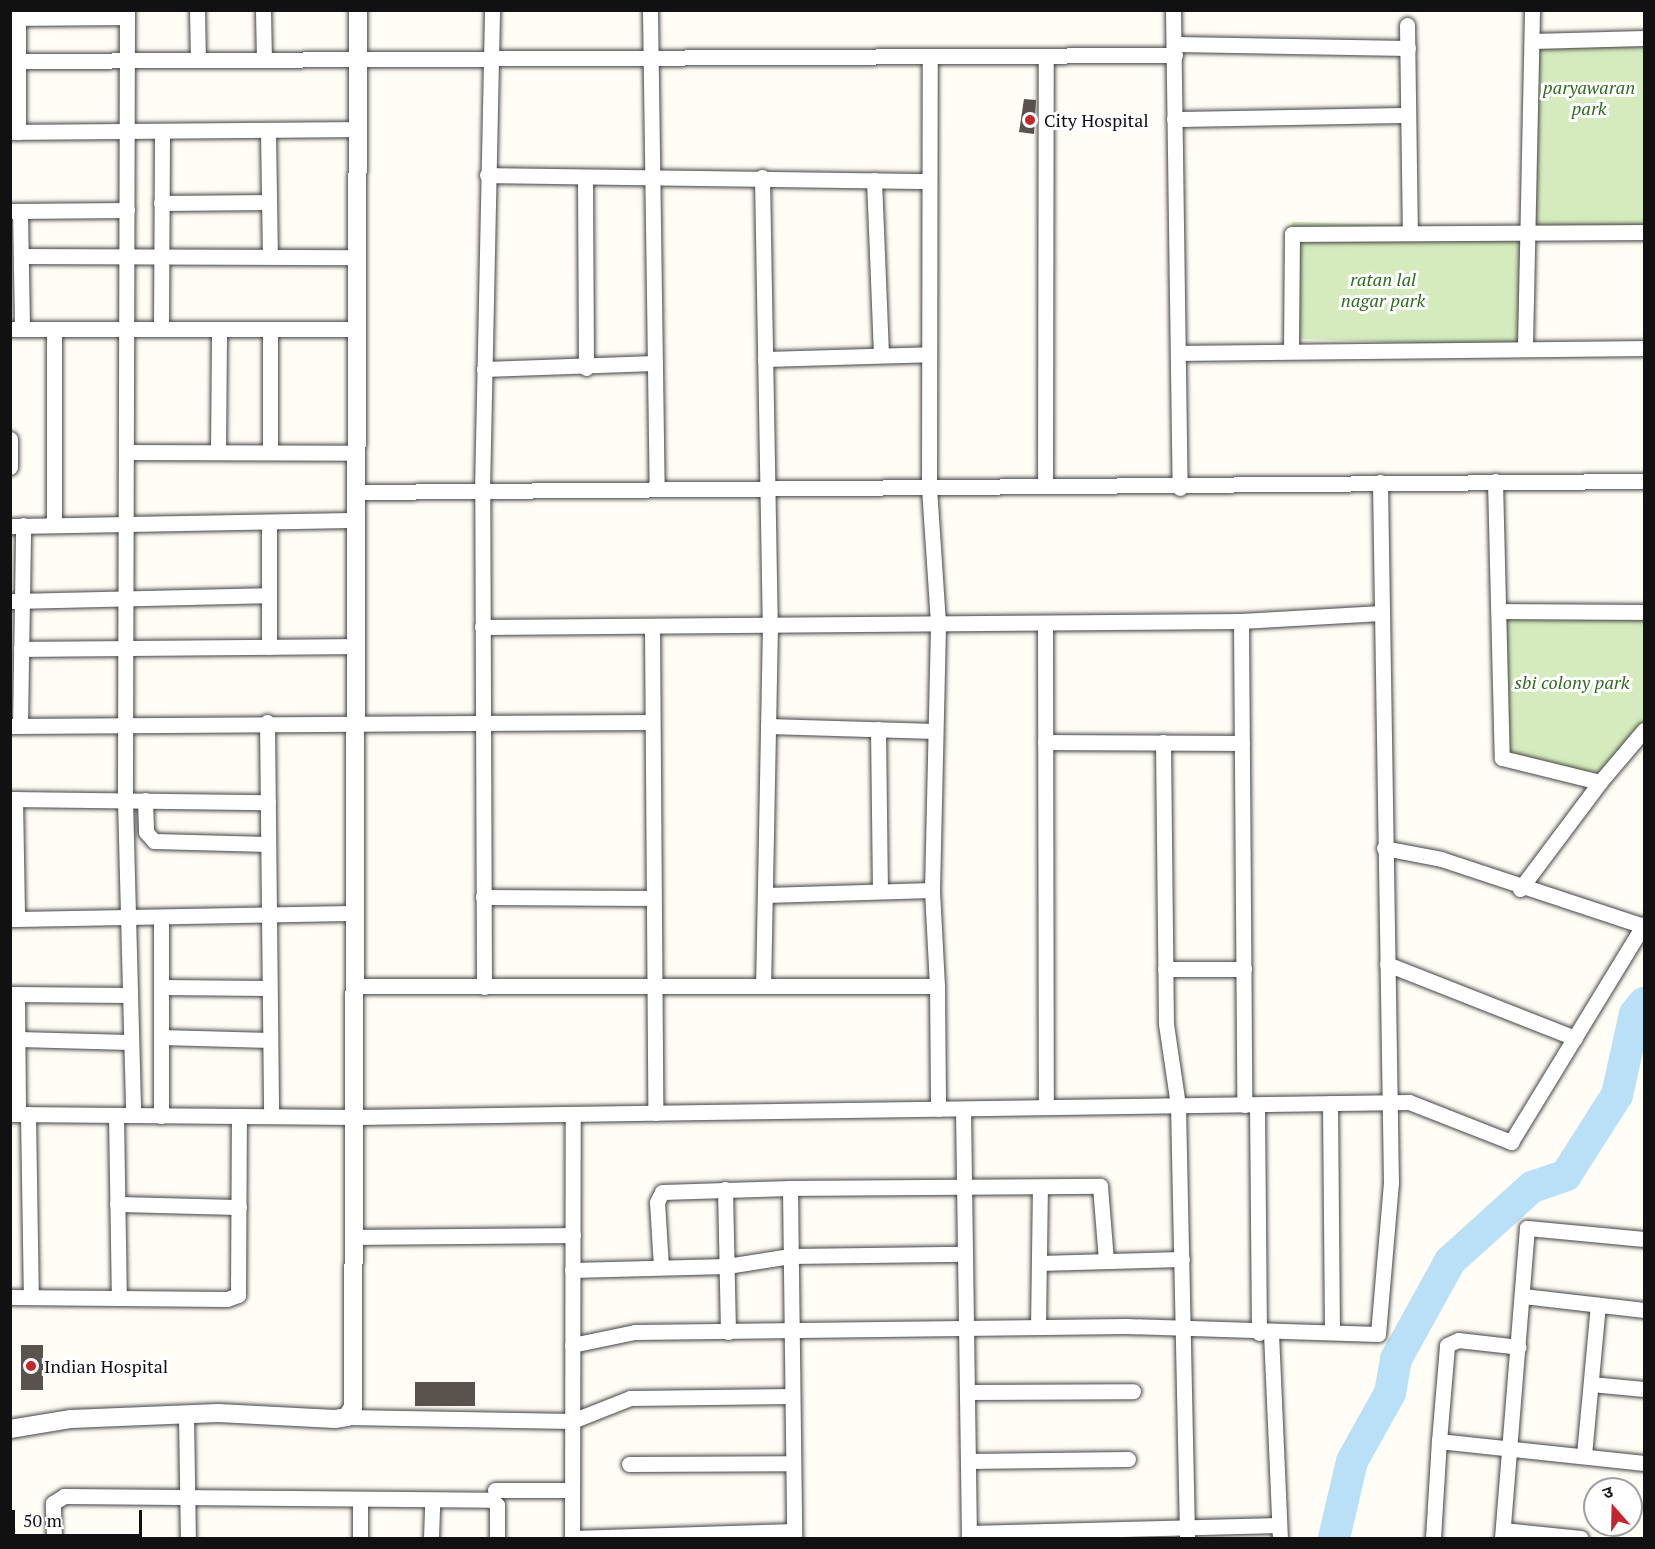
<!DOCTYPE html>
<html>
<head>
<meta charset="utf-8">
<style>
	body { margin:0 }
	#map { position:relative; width:1655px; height:1549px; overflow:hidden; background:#fffdf5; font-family:"PT Serif","Noto Sans Devanagari",serif }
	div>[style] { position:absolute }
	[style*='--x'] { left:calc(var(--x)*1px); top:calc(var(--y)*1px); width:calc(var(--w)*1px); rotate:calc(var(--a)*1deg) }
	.green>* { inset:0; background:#d5ebbd; transform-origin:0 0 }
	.river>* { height:32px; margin:-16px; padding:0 16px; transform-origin:16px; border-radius:16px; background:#b9e0f7 }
	.building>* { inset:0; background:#5a524d; transform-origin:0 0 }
	.roads { filter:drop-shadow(0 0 2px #444) drop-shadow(0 0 2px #444) }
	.minor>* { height:15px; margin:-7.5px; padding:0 7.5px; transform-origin:7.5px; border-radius:7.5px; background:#fff }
	.tertiary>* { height:18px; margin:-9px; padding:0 9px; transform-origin:9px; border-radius:9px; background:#fff }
	.dots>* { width:16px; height:16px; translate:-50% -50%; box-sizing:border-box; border:3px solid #fff; border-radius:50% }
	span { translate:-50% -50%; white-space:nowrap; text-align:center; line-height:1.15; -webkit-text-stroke:6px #fff; paint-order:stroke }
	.park-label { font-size:18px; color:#2f6b1f; font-style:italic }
	.poi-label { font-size:18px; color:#111 }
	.left { translate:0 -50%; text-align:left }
	.frame { position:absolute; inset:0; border:12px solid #111; pointer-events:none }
	.north { position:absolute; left:1583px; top:1477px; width:60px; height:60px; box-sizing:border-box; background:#fff; border:2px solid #a0a0a0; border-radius:50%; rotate:340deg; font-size:16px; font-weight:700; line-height:24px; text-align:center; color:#111 }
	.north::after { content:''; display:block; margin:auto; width:21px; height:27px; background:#c4262e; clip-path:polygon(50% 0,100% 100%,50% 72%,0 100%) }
	.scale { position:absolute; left:12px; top:1510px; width:130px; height:27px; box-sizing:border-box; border:3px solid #111; border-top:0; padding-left:8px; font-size:18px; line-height:21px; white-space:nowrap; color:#111; -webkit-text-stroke:4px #fff; paint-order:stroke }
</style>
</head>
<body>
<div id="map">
	<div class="green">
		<i style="left:1644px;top:41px;width:194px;height:110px;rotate:90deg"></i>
		<i style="left:1530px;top:230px;width:117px;height:238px;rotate:92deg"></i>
		<i style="clip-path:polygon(1644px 610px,1644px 729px,1601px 786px,1502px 761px,1499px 611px)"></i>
	</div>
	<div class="river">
		<i style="--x:1334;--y:1538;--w:79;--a:-76.8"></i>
		<i style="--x:1352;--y:1461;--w:78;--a:-60.8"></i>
		<i style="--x:1390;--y:1393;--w:35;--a:-80"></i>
		<i style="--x:1396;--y:1359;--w:112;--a:-61.1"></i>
		<i style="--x:1450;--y:1261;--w:110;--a:-42.1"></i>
		<i style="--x:1532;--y:1187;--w:36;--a:-19"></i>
		<i style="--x:1566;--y:1175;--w:95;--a:-57.5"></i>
		<i style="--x:1617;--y:1095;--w:83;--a:-77.5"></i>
		<i style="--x:1635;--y:1014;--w:14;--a:-51"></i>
	</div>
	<div class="building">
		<i style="clip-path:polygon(1024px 99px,1036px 100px,1034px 134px,1019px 132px)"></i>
		<i style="left:21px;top:1345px;width:22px;height:45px"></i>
		<i style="left:475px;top:1382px;width:24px;height:60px;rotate:90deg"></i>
	</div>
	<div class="roads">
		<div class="minor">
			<i style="--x:18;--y:10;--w:122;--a:90"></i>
			<i style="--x:127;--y:10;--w:790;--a:90.15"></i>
			<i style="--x:125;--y:800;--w:315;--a:88.5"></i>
			<i style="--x:197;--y:10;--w:50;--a:88.9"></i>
			<i style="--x:263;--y:10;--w:50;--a:88.9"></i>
			<i style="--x:650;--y:10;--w:479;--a:89.2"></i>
			<i style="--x:1173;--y:10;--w:478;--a:89.2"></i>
			<i style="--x:10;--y:18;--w:117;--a:-0.5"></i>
			<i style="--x:1407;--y:25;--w:206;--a:89.2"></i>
			<i style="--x:1532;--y:41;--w:112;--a:-1.5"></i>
			<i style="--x:1175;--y:44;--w:233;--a:1"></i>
			<i style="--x:17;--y:61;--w:1158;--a:-0.3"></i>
			<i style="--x:1174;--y:119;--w:234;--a:-1"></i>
			<i style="--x:10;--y:132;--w:348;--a:-0.5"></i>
			<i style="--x:268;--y:132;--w:124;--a:89.1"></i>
			<i style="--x:487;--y:175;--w:442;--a:0.8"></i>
			<i style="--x:585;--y:177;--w:191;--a:89.7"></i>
			<i style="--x:762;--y:177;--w:448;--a:89"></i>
			<i style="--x:770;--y:625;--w:361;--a:91.1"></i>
			<i style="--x:874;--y:180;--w:175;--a:87.7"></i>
			<i style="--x:161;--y:203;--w:108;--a:-0.5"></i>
			<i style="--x:10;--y:211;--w:117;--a:-0.5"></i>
			<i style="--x:20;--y:211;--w:118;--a:89"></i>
			<i style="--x:21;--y:256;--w:336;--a:0.2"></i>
			<i style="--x:10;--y:329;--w:348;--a:0"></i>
			<i style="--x:161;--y:329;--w:198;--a:-89.7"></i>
			<i style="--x:1525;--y:346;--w:336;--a:-88.8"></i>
			<i style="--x:1291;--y:349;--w:115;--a:-89.5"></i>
			<i style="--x:1292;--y:234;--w:352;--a:-0.3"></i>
			<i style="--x:1180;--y:353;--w:464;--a:-0.6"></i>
			<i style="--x:765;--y:359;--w:164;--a:-1.7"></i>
			<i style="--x:484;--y:369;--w:171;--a:-2"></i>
			<i style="--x:10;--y:439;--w:28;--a:90"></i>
			<i style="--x:127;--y:452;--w:230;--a:0.2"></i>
			<i style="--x:218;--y:452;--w:123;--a:-89.5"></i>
			<i style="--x:270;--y:452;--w:123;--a:-90"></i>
			<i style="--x:1495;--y:481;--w:277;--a:88.6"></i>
			<i style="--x:1502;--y:758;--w:101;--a:13.8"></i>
			<i style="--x:1600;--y:782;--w:68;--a:-49.8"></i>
			<i style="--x:1045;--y:485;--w:429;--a:-89.9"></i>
			<i style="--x:357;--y:492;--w:1287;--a:-0.49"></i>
			<i style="--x:269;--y:522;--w:125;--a:90"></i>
			<i style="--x:54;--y:525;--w:196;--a:-90"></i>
			<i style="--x:10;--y:526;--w:347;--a:-1"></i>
			<i style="--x:10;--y:601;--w:259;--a:-1.3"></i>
			<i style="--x:1499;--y:611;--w:145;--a:0.4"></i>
			<i style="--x:1241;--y:621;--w:484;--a:89.6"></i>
			<i style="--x:1045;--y:623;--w:484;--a:89.9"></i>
			<i style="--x:652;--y:626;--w:487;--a:89.6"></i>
			<i style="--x:482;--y:627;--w:759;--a:-0.45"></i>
			<i style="--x:1241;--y:621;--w:140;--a:-3.3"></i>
			<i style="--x:21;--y:649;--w:336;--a:-0.5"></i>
			<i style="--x:267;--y:722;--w:394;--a:89.4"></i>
			<i style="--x:10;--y:726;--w:641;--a:-0.36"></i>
			<i style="--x:20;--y:726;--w:201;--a:-89.1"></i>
			<i style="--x:768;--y:726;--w:167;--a:1.7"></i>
			<i style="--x:878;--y:729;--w:162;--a:89.3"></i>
			<i style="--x:1045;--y:742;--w:197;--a:0.3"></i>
			<i style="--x:1163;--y:742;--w:282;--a:89.4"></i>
			<i style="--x:1166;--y:1024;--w:82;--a:81.6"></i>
			<i style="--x:1178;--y:1105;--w:433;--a:88.8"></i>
			<i style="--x:10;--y:799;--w:258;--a:0.7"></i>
			<i style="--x:15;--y:799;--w:119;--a:89"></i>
			<i style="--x:145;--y:800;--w:32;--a:88"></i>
			<i style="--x:146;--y:832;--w:12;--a:48"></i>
			<i style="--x:154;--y:841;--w:114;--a:1.5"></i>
			<i style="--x:1384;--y:848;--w:58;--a:10.9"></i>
			<i style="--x:1441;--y:859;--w:213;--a:18.3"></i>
			<i style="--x:1520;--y:889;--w:134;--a:-53.2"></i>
			<i style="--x:765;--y:895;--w:167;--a:-1.7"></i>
			<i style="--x:483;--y:897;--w:169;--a:0.3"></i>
			<i style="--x:161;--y:917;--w:199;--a:90"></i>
			<i style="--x:10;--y:919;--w:346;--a:-1"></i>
			<i style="--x:1387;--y:964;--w:202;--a:21.5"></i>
			<i style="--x:1165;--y:969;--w:79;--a:0"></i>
			<i style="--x:356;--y:986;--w:581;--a:0"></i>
			<i style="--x:937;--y:986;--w:96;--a:-93"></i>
			<i style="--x:932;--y:890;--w:267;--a:-88.7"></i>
			<i style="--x:938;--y:623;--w:137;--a:-93.8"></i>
			<i style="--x:929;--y:486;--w:430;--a:-89.9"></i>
			<i style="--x:937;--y:986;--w:123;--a:89.5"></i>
			<i style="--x:161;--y:987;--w:108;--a:0.5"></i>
			<i style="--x:484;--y:987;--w:496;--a:-90.2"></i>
			<i style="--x:482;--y:491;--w:481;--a:-88.8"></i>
			<i style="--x:10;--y:994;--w:119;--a:0.5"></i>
			<i style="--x:17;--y:994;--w:120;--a:89.5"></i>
			<i style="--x:161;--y:1037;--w:109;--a:1.6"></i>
			<i style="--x:18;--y:1039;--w:112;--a:1.5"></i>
			<i style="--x:1330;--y:1103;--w:229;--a:89.5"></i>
			<i style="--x:1257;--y:1105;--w:228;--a:89.5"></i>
			<i style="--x:963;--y:1109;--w:429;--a:89.2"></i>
			<i style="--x:10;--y:1114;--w:346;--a:0.5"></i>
			<i style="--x:356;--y:1117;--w:1053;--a:-0.82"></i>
			<i style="--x:1409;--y:1102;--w:110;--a:21.4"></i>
			<i style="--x:1511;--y:1142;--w:255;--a:-58.6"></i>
			<i style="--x:28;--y:1114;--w:183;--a:89.1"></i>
			<i style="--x:116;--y:1115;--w:183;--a:89.1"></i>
			<i style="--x:790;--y:1188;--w:350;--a:89.3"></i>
			<i style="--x:725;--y:1189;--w:143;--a:88.8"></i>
			<i style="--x:117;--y:1204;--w:122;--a:1.4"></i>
			<i style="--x:356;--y:1237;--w:217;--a:-0.5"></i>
			<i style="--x:1039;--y:1263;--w:143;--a:-1.6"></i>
			<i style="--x:661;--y:1267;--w:65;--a:-93.5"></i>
			<i style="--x:657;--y:1202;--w:11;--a:-63"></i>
			<i style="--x:662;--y:1192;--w:128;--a:-1.8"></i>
			<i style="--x:790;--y:1188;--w:310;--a:-0.4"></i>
			<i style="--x:1100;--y:1186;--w:75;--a:85.4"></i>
			<i style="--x:572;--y:1270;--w:155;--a:-1.5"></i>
			<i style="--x:727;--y:1266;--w:64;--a:-9"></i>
			<i style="--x:790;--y:1256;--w:175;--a:-0.7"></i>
			<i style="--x:1523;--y:1296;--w:122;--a:6.6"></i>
			<i style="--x:10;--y:1297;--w:217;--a:0.5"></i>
			<i style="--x:227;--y:1299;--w:12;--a:-20"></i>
			<i style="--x:238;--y:1295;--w:179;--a:-89.7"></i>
			<i style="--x:1038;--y:1327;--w:140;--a:-89.2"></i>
			<i style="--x:1271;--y:1333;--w:205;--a:87.5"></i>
			<i style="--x:572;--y:1345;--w:64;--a:-11.7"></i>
			<i style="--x:635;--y:1332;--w:491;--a:-0.7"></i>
			<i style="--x:1126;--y:1326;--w:252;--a:1.8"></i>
			<i style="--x:1378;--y:1334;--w:152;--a:-85.1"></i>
			<i style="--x:1391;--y:1183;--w:701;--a:-90.9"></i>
			<i style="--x:1591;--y:1384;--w:53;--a:5.4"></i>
			<i style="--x:967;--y:1392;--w:166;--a:-0.3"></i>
			<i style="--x:186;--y:1415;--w:123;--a:89.1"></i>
			<i style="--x:347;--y:1417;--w:225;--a:1"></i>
			<i style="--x:572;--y:1421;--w:62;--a:-21.6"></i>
			<i style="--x:630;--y:1398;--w:162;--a:-0.7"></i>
			<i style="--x:1439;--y:1441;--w:96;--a:-85.2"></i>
			<i style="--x:1447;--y:1345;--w:12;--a:-24"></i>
			<i style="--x:1458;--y:1340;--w:61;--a:6.5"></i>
			<i style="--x:1584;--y:1455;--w:151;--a:-84.7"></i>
			<i style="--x:968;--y:1461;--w:160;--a:-0.7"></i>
			<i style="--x:629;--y:1464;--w:164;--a:-0.3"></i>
			<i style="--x:495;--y:1490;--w:77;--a:0"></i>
			<i style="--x:360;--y:1500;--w:38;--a:90"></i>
			<i style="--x:1503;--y:1530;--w:78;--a:5.9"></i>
			<i style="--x:969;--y:1533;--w:310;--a:-1.5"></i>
			<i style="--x:54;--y:1538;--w:35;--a:-92"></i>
			<i style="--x:53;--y:1503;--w:13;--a:-32"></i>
			<i style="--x:64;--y:1496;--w:428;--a:0.5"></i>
			<i style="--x:492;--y:1500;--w:7;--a:45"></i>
			<i style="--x:497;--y:1505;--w:33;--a:90"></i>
			<i style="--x:431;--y:1538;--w:37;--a:-88"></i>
			<i style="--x:572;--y:1538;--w:424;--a:-89.9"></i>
			<i style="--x:572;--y:1538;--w:222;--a:-1.8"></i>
			<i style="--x:1433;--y:1538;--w:97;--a:-86.5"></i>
			<i style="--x:1439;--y:1441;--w:206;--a:6.1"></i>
			<i style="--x:1502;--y:1538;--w:311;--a:-85.4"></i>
			<i style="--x:1527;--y:1228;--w:118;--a:5.4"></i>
		</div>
		<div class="tertiary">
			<i style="--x:10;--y:1429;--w:62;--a:-9.3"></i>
			<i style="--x:71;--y:1419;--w:147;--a:-2.3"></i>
			<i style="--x:218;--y:1413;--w:117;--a:2.9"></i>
			<i style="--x:335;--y:1419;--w:12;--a:-9"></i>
			<i style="--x:347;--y:1417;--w:12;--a:-59"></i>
			<i style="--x:353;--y:1407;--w:1397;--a:-89.79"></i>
		</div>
	</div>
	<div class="dots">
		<i style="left:1030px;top:120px;background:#c4262e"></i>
		<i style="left:31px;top:1366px;background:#c4262e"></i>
	</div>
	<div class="park-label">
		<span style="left:1589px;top:98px">paryawaran<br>park</span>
		<span style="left:1383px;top:290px">ratan lal<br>nagar park</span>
		<span style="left:1572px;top:682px">sbi colony park</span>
	</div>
	<div class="poi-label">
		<span class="left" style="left:1044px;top:120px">City Hospital</span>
		<span class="left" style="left:44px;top:1366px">Indian Hospital</span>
	</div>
	<div class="frame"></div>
	<div class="north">उ</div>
	<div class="scale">50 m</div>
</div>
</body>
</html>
